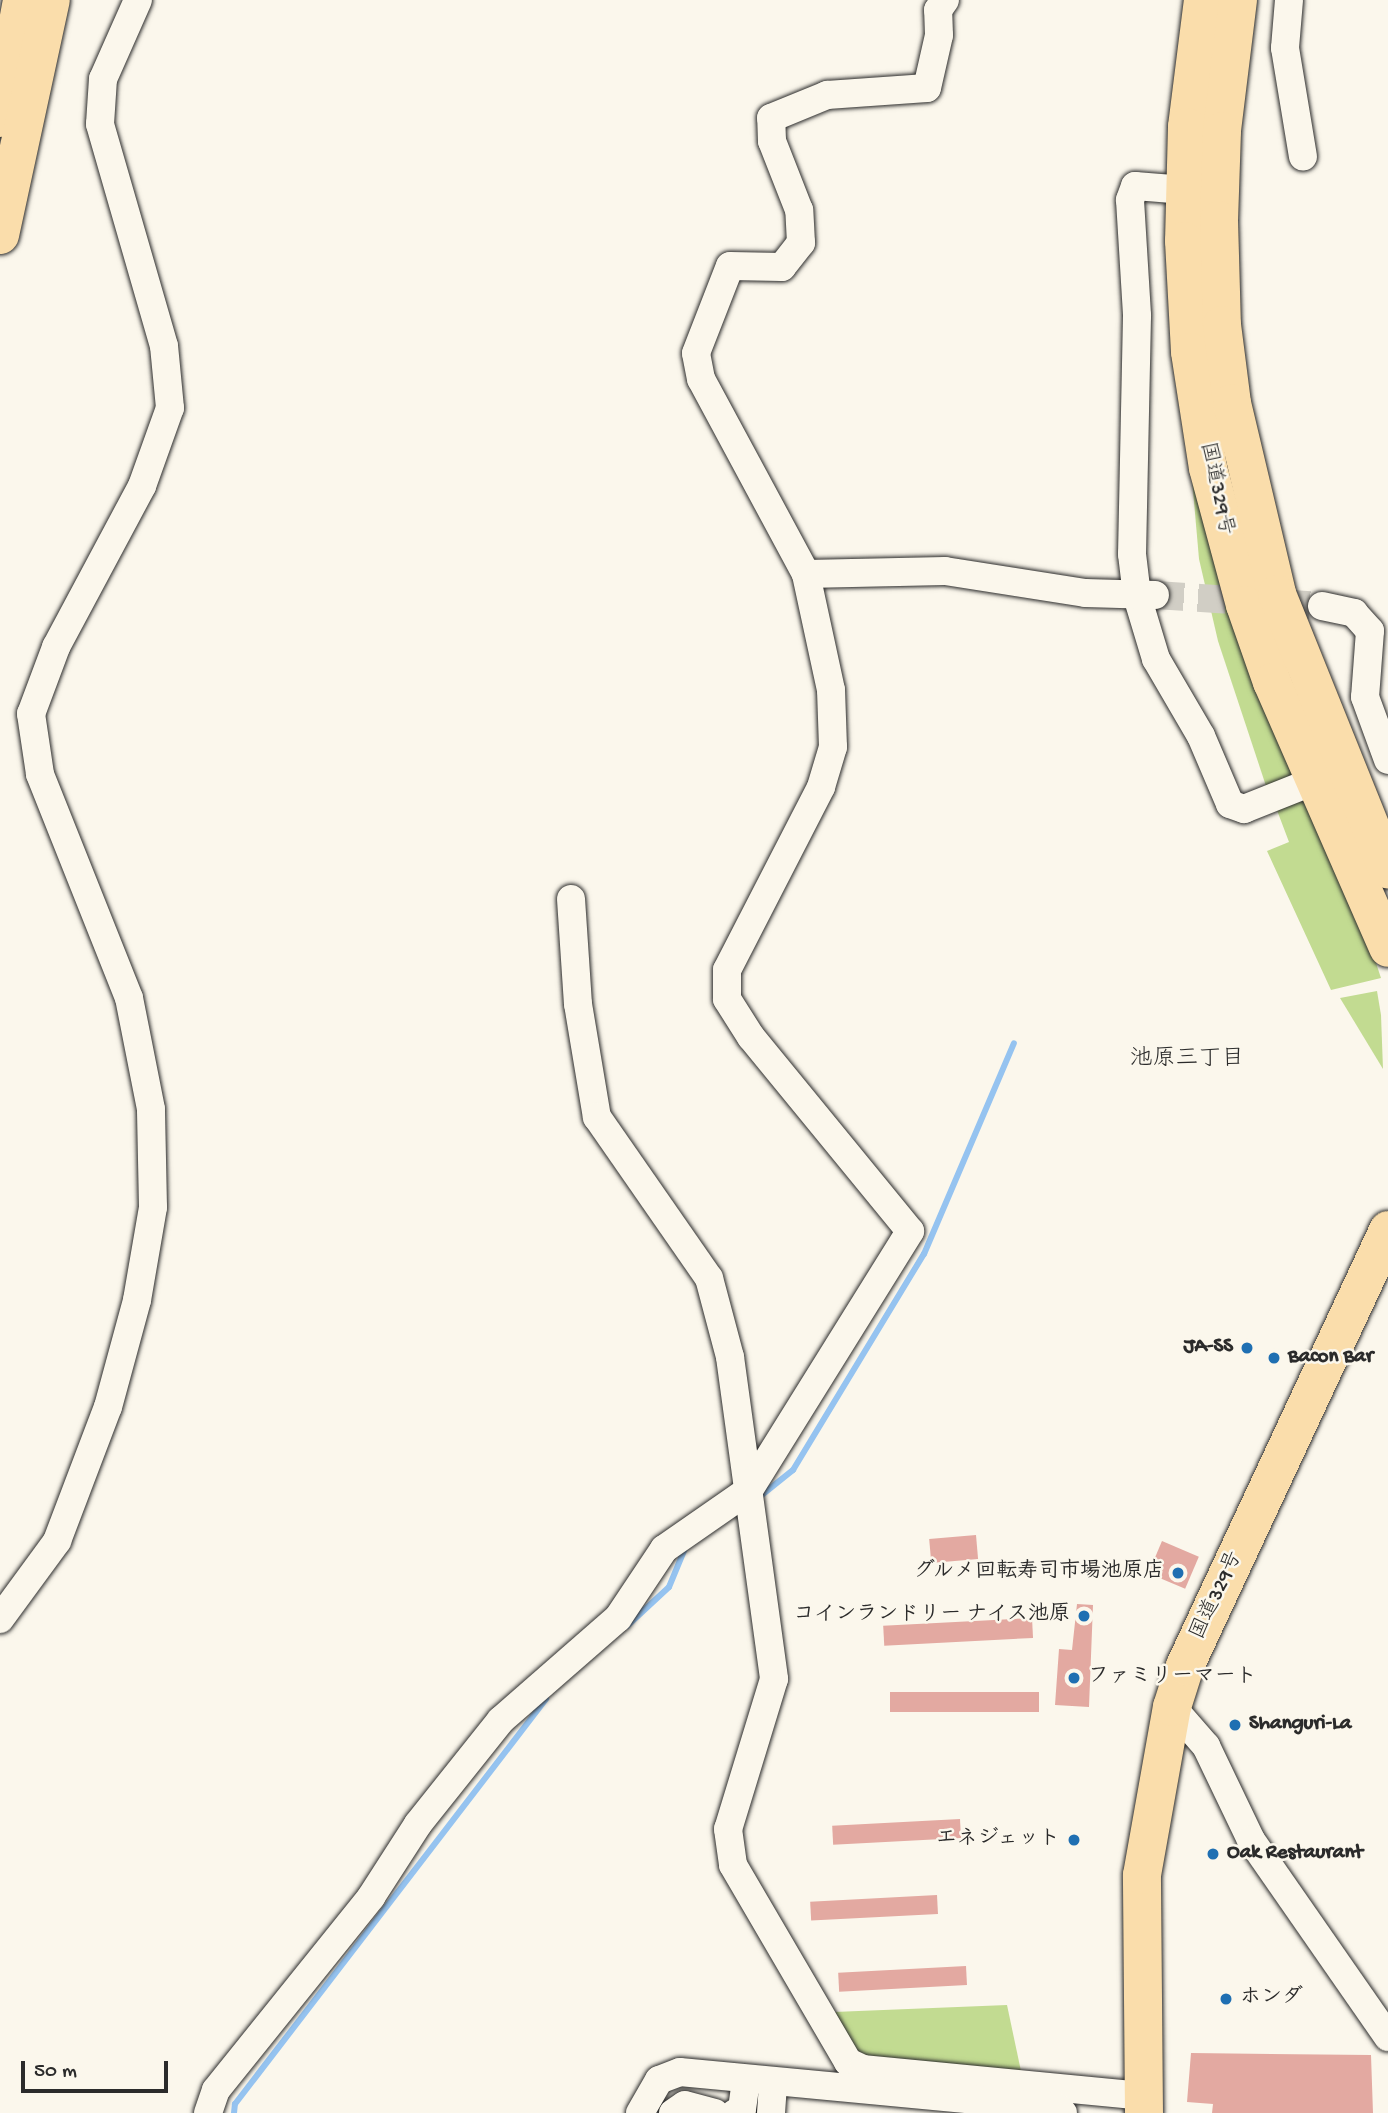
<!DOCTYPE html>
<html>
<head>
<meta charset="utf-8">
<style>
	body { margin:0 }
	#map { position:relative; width:1388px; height:2113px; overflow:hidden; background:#fbf7ec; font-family:"Gochi Hand","Klee One",sans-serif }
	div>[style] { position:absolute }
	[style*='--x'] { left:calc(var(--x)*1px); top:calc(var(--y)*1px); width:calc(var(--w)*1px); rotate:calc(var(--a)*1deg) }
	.green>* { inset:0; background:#c2db91 }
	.stream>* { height:6px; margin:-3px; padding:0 3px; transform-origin:3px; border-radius:3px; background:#95c3f0 }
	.building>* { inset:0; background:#e3a9a1; transform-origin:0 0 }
	.minor-tunnel>* { height:28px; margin-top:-14px; transform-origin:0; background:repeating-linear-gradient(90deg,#d1cec5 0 28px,transparent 0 42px) }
	.roads { filter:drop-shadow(0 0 2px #2b2b2b) drop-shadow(0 0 2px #2b2b2b) }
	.minor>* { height:28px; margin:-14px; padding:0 14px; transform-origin:14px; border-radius:14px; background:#fbf7ec }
	.highway>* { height:38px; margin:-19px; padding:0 19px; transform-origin:19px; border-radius:19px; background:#faddab }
	.dots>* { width:19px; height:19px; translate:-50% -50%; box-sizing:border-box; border:4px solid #fbf7ec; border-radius:50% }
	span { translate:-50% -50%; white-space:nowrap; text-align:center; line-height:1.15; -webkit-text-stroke:5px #fbf7ec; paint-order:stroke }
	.street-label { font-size:21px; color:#2b2b2b }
	.poi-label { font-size:21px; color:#2b2b2b; font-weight:700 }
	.right { translate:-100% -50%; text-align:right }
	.left { translate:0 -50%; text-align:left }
	.neighbourhood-label { font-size:23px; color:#2b2b2b }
	.scale { position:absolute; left:21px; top:2061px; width:147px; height:32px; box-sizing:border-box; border:4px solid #2b2b2b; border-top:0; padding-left:9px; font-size:21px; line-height:24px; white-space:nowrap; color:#2b2b2b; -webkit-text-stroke:5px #fbf7ec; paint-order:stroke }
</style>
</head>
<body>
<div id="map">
	<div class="green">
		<i style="clip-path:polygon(1189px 444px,1300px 780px,1268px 792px,1218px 641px,1199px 559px)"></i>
		<i style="clip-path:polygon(1303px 793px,1362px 921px,1381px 978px,1331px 990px,1267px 851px,1289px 842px,1275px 805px)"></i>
		<i style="clip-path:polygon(1377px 991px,1381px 1015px,1383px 1069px,1340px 998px)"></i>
		<i style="clip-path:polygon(1007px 2005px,1022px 2076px,856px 2055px,834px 2012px)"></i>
	</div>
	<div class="stream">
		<i style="--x:758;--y:1498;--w:45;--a:-38.7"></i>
		<i style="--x:793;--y:1470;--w:253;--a:-58.8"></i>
		<i style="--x:924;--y:1254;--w:229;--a:-66.9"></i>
		<i style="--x:627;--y:1626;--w:57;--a:-42.9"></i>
		<i style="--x:669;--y:1587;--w:44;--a:-67.5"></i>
		<i style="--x:234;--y:2113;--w:9;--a:-84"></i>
		<i style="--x:235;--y:2104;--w:511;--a:-52.48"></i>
	</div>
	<div class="building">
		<i style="left:976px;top:1535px;width:24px;height:47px;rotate:85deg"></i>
		<i style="left:1162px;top:1541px;width:40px;height:35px;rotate:23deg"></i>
		<i style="clip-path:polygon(1077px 1604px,1093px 1605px,1089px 1707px,1055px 1705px,1059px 1649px,1072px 1650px)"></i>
		<i style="left:1032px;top:1618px;width:20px;height:149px;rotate:87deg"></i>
		<i style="left:1039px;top:1692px;width:20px;height:149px;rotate:90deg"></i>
		<i style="left:960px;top:1819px;width:19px;height:128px;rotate:87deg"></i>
		<i style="left:937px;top:1895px;width:19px;height:127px;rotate:87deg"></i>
		<i style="left:966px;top:1966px;width:19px;height:128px;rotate:87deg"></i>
		<i style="clip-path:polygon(1191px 2053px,1371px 2055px,1373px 2113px,1212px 2113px,1213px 2104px,1187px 2102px)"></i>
	</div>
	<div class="minor-tunnel">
		<i style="--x:1156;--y:595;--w:166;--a:3.8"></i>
	</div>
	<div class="roads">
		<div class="minor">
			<i style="--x:1289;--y:0;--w:48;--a:94.8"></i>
			<i style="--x:1285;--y:48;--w:110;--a:80.6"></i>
			<i style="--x:1185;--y:190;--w:50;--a:-175.4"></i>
			<i style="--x:1135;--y:186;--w:15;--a:110"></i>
			<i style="--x:1130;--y:200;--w:116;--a:86.5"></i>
			<i style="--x:1137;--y:316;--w:238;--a:91.2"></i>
			<i style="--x:1132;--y:554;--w:42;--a:83.2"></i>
			<i style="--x:1137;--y:596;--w:66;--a:73.2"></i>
			<i style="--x:1156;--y:659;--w:89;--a:59.7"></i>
			<i style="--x:1201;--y:736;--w:74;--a:66.9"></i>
			<i style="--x:1230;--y:804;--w:15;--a:20"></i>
			<i style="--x:1244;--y:809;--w:75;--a:-21.8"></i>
			<i style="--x:806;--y:574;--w:139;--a:-1.2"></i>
			<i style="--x:945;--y:571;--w:142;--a:8.9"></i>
			<i style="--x:1085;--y:593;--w:70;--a:1.6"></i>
			<i style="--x:1322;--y:606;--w:33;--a:12"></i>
			<i style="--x:1354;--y:613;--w:24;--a:48"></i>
			<i style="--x:1370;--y:631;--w:66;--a:94.3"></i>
			<i style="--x:1365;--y:697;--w:67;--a:69.9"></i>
			<i style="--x:571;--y:899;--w:105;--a:86.2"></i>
			<i style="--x:578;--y:1004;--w:115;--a:80.5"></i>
			<i style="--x:597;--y:1117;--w:196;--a:55.2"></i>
			<i style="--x:709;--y:1278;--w:82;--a:75.1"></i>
			<i style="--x:730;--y:1357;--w:325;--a:82.2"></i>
			<i style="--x:774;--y:1679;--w:157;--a:107"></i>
			<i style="--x:728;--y:1829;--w:36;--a:82"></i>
			<i style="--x:733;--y:1865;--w:228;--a:59.7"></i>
			<i style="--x:848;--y:2062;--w:17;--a:25"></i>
			<i style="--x:863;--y:2069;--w:282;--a:5.5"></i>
			<i style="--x:0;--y:1619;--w:97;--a:-53.8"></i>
			<i style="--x:57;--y:1541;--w:143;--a:-69.2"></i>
			<i style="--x:108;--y:1407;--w:111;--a:-74.8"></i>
			<i style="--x:137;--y:1300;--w:94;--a:-80.2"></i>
			<i style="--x:153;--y:1207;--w:98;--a:-91.2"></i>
			<i style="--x:151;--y:1109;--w:113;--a:-101.2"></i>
			<i style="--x:129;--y:998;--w:241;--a:-111.7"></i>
			<i style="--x:40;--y:774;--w:61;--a:-98.5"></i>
			<i style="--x:31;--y:714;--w:72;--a:-69.5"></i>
			<i style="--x:56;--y:647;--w:183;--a:-61.9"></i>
			<i style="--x:142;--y:486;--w:83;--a:-70.3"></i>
			<i style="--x:170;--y:408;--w:62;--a:-95.5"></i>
			<i style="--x:164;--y:346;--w:231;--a:-106.1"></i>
			<i style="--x:100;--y:124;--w:45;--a:-86.2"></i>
			<i style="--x:103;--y:79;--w:86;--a:-66.1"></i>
			<i style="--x:1172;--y:1707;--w:52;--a:48.9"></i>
			<i style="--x:1206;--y:1746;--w:104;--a:64.4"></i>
			<i style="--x:1251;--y:1840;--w:240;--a:55.2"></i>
			<i style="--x:208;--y:2113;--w:24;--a:-71"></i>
			<i style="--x:216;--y:2090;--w:248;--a:-51.2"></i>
			<i style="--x:371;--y:1897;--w:87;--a:-57.2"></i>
			<i style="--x:418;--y:1824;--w:133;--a:-51.4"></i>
			<i style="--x:501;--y:1720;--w:155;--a:-41.1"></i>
			<i style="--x:618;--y:1618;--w:83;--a:-56.3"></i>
			<i style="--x:664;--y:1549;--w:103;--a:-34.8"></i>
			<i style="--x:749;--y:1490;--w:305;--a:-58.1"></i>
			<i style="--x:910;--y:1231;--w:251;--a:-129.3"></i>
			<i style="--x:751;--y:1037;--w:45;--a:-122.3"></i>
			<i style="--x:727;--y:999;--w:29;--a:-90"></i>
			<i style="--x:727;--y:970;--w:206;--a:-62.8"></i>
			<i style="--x:821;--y:787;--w:42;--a:-73.3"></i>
			<i style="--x:833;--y:747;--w:57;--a:-92"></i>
			<i style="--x:831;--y:690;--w:119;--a:-102.2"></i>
			<i style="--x:806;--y:574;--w:221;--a:-118.3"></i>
			<i style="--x:701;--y:379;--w:26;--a:-101"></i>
			<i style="--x:696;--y:353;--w:93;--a:-68.7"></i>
			<i style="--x:730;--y:266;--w:52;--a:1.1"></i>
			<i style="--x:782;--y:267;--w:31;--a:-52"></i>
			<i style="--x:801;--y:243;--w:33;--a:-93"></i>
			<i style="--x:799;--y:210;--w:74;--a:-111.4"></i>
			<i style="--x:772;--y:141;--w:23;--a:-92"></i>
			<i style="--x:771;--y:118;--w:61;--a:-22.3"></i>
			<i style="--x:827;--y:95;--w:100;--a:-4"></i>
			<i style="--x:927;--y:88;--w:54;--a:-77.2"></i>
			<i style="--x:939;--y:35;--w:25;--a:-92"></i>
			<i style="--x:938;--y:10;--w:12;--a:-55"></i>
			<i style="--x:640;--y:2113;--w:38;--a:-60"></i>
			<i style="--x:659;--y:2080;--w:22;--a:-21"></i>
			<i style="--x:680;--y:2072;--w:380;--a:5.4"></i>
			<i style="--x:1058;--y:2108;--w:7;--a:45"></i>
			<i style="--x:673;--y:2113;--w:14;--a:-34"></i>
			<i style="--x:685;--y:2105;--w:31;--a:15"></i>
			<i style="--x:735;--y:2113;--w:8;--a:-30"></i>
			<i style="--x:742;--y:2109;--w:29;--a:-82"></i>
			<i style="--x:771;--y:2113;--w:30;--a:-86"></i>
		</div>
		<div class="highway">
			<i style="--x:1203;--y:0;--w:128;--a:97.2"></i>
			<i style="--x:1187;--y:127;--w:114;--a:91.5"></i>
			<i style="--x:1184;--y:241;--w:111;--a:86.9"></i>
			<i style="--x:1190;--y:352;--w:117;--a:81.2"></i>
			<i style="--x:1208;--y:468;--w:142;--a:74.9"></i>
			<i style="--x:1245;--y:605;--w:82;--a:70.7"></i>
			<i style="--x:1272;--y:682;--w:290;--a:66.4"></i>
			<i style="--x:1238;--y:0;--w:132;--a:97"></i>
			<i style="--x:1222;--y:131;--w:89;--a:91.9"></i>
			<i style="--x:1219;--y:220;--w:105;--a:88.4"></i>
			<i style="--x:1222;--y:325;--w:79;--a:82.7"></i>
			<i style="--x:1232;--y:403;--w:196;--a:76.7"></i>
			<i style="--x:1277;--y:594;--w:297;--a:68.1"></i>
			<i style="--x:0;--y:118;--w:120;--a:-79.4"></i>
			<i style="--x:0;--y:235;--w:240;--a:-77.8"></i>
			<i style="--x:1144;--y:2113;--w:238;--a:-90.5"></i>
			<i style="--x:1142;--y:1875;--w:171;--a:-79.9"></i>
			<i style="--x:1172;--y:1707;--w:43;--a:-72.4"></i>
			<i style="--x:1185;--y:1666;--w:481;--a:-65"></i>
		</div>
	</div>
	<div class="dots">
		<i style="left:1247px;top:1348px;background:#1f6fb2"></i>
		<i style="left:1274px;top:1358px;background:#1f6fb2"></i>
		<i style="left:1178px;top:1573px;background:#1f6fb2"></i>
		<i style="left:1084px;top:1616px;background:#1f6fb2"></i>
		<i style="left:1074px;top:1678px;background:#1f6fb2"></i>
		<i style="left:1235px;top:1725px;background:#1f6fb2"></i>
		<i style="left:1074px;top:1840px;background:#1f6fb2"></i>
		<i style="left:1213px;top:1854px;background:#1f6fb2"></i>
		<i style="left:1226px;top:1999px;background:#1f6fb2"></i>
	</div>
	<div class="street-label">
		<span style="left:1215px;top:489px;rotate:78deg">国道329号</span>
		<span style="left:1218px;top:1596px;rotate:-65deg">国道329号</span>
	</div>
	<div class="poi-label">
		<span class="right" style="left:1233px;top:1348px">JA-SS</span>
		<span class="left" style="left:1288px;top:1358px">Bacon Bar</span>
		<span class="right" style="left:1164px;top:1573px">グルメ回転寿司市場池原店</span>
		<span class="right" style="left:1070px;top:1616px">コインランドリー ナイス池原</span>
		<span class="left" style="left:1088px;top:1678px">ファミリーマート</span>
		<span class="left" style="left:1249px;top:1725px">Shanguri-La</span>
		<span class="right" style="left:1060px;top:1840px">エネジェット</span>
		<span class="left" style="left:1227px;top:1854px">Oak Restaurant</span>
		<span class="left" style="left:1240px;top:1999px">ホンダ</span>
	</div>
	<div class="neighbourhood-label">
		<span style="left:1187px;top:1060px">池原三丁目</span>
	</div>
	<div class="scale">50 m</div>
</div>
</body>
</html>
